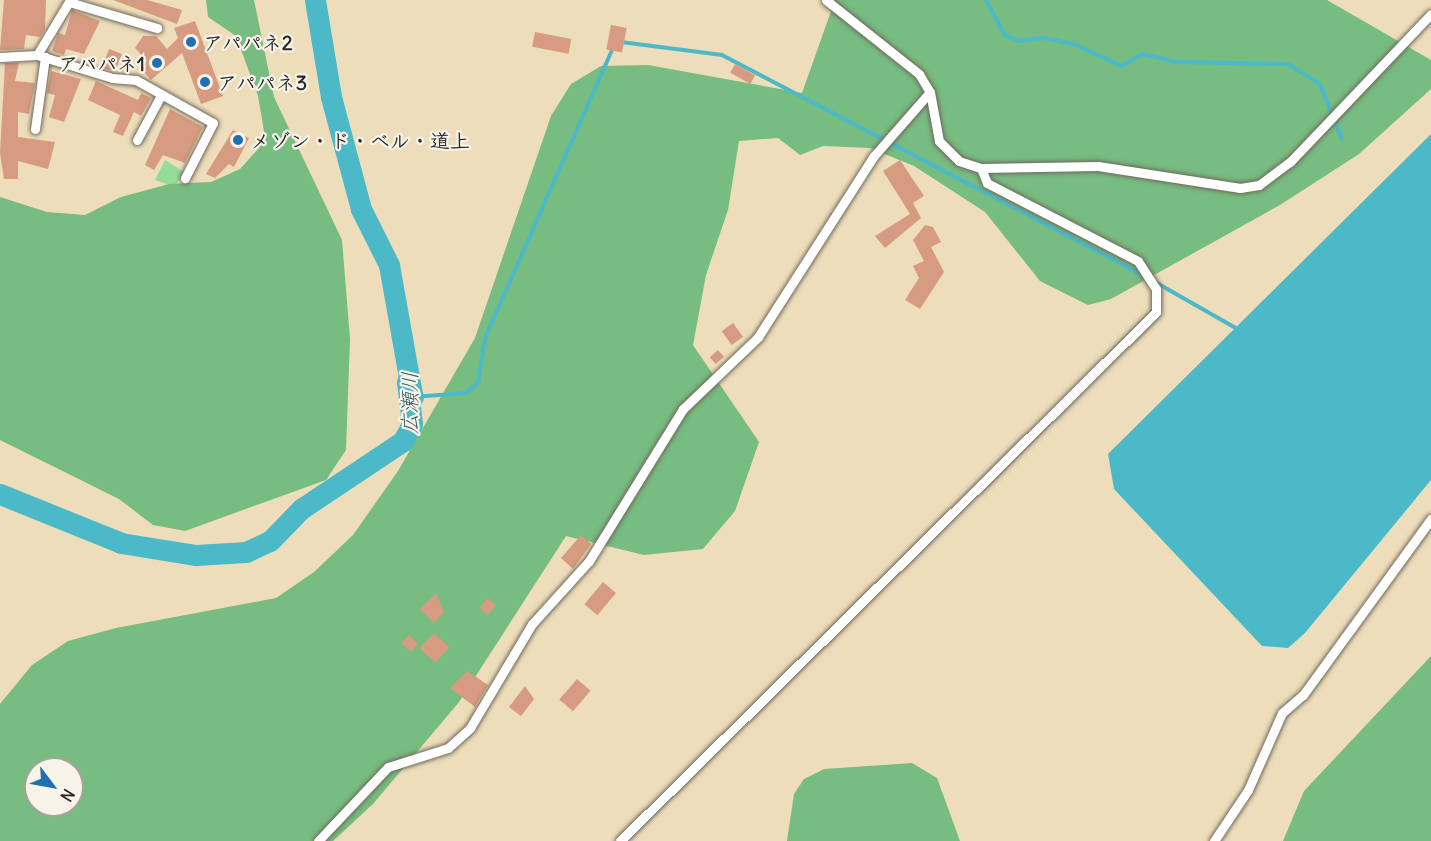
<!DOCTYPE html>
<html>
<head>
<meta charset="utf-8">
<style>
	body { margin:0 }
	#map { position:relative; width:1431px; height:841px; overflow:hidden; background:#eeddba; font-family:Delius,"Klee One",sans-serif }
	div>[style] { position:absolute }
	[style*='--x'] { left:calc(var(--x)*1px); top:calc(var(--y)*1px); width:calc(var(--w)*1px); rotate:calc(var(--a)*1deg) }
	.green>* { inset:0; background:#94dd98 }
	.forest>* { inset:0; background:#77bc80 }
	.water>* { inset:0; background:#4cb9c8 }
	.stream>* { height:4px; margin:-2px; padding:0 2px; transform-origin:2px; border-radius:2px; background:#4cb9c8 }
	.river>* { height:21px; margin:-10.5px; padding:0 10.5px; transform-origin:10.5px; border-radius:10.5px; background:#4cb9c8 }
	.building>* { inset:0; background:#d69b81; transform-origin:0 0 }
	.roads { filter:drop-shadow(0 0 2px #6f695d) drop-shadow(0 0 2px #6f695d) }
	.minor>* { height:9px; margin:-4.5px; padding:0 4.5px; transform-origin:4.5px; border-radius:4.5px; background:#fff }
	.dots>* { width:16px; height:16px; translate:-50% -50%; box-sizing:border-box; border:3px solid #f7f3e8; border-radius:50% }
	span { translate:-50% -50%; white-space:nowrap; text-align:center; line-height:1.15; -webkit-text-stroke:4.5px #f7f3e8; paint-order:stroke }
	.poi-label { font-size:20px; color:#2b2b2b; font-weight:700 }
	.left { translate:0 -50%; text-align:left }
	.right { translate:-100% -50%; text-align:right }
	.water-label { font-size:21px; color:#375d62; font-style:italic }
	.north { position:absolute; left:24px; top:757px; width:60px; height:60px; box-sizing:border-box; background:#f7f3e8; border:2px solid #a5a39c; border-radius:50%; rotate:122deg; font-size:16px; font-weight:700; line-height:24px; text-align:center; color:#2b2b2b }
	.north::after { content:''; display:block; margin:auto; width:21px; height:27px; background:#1f6fb2; clip-path:polygon(50% 0,100% 100%,50% 72%,0 100%) }
</style>
</head>
<body>
<div id="map">
	<div class="green">
		<i style="clip-path:polygon(165px 160px,184px 172px,175px 187px,155px 180px)"></i>
	</div>
	<div class="forest">
		<i style="clip-path:polygon(206px 0,254px 0,274px 97px,342px 240px,350px 339px,346px 450px,326px 480px,185px 531px,153px 525px,119px 499px,0 440px,0 197px,47px 212px,85px 215px,121px 197px,169px 184px,211px 182px,240px 169px,259px 148px,264px 131px,258px 96px,236px 36px,208px 17px)"></i>
		<i style="clip-path:polygon(evenodd,835px 0,1327px 0,1431px 60px,1431px 89px,1359px 154px,1280px 205px,1111px 299px,1088px 305px,1040px 281px,985px 212px,914px 166px,870px 148px,823px 146px,800px 155px,778px 138px,739px 141px,728px 210px,706px 275px,693px 345px,759px 442px,735px 511px,703px 549px,644px 555px,566px 536px,459px 702px,373px 804px,333px 841px,0 841px,0 704px,32px 665px,68px 641px,116px 628px,276px 598px,314px 572px,353px 535px,398px 471px,475px 338px,551px 116px,571px 84px,601px 66px,648px 65px,802px 93px,835px 0,36px 769px,72px 769px,72px 805px,36px 805px,36px 769px)"></i>
		<i style="clip-path:polygon(1431px 656px,1431px 841px,1283px 841px,1304px 791px)"></i>
		<i style="clip-path:polygon(912px 763px,937px 778px,960px 841px,787px 841px,794px 794px,804px 779px,824px 769px)"></i>
	</div>
	<div class="water">
		<i style="clip-path:polygon(1431px 134px,1431px 480px,1305px 633px,1288px 648px,1262px 646px,1114px 489px,1108px 454px)"></i>
	</div>
	<div class="stream">
		<i style="--x:986;--y:0;--w:40;--a:62"></i>
		<i style="--x:1005;--y:35;--w:14;--a:25"></i>
		<i style="--x:1018;--y:41;--w:26;--a:-7"></i>
		<i style="--x:1044;--y:38;--w:30;--a:12"></i>
		<i style="--x:1073;--y:44;--w:54;--a:24.2"></i>
		<i style="--x:1122;--y:66;--w:23;--a:-31"></i>
		<i style="--x:1142;--y:54;--w:35;--a:13"></i>
		<i style="--x:1176;--y:62;--w:112;--a:1"></i>
		<i style="--x:1288;--y:64;--w:38;--a:32"></i>
		<i style="--x:1320;--y:84;--w:59;--a:68.2"></i>
		<i style="--x:621;--y:42;--w:102;--a:7.3"></i>
		<i style="--x:722;--y:55;--w:479;--a:27.6"></i>
		<i style="--x:1155;--y:282;--w:97;--a:29.7"></i>
		<i style="--x:413;--y:397;--w:53;--a:-4.3"></i>
		<i style="--x:466;--y:393;--w:16;--a:-40"></i>
		<i style="--x:478;--y:383;--w:46;--a:-81.2"></i>
		<i style="--x:485;--y:338;--w:317;--a:-66.2"></i>
	</div>
	<div class="river">
		<i style="--x:315;--y:0;--w:98;--a:80.6"></i>
		<i style="--x:331;--y:97;--w:116;--a:75"></i>
		<i style="--x:361;--y:209;--w:63;--a:63.4"></i>
		<i style="--x:389;--y:265;--w:131;--a:79.9"></i>
		<i style="--x:0;--y:494;--w:131;--a:22"></i>
		<i style="--x:121;--y:543;--w:76;--a:9.1"></i>
		<i style="--x:196;--y:555;--w:50;--a:-3.4"></i>
		<i style="--x:246;--y:552;--w:26;--a:-25"></i>
		<i style="--x:270;--y:541;--w:45;--a:-45.9"></i>
		<i style="--x:301;--y:509;--w:123;--a:-33.7"></i>
		<i style="--x:403;--y:441;--w:19;--a:-62"></i>
		<i style="--x:412;--y:424;--w:42;--a:-96.8"></i>
		<i style="--x:407;--y:382;--w:16;--a:68"></i>
	</div>
	<div class="building">
		<i style="clip-path:polygon(4px 0,46px 0,45px 29px,40px 37px,26px 35px,24px 49px,0 50px)"></i>
		<i style="clip-path:polygon(113px 0,147px 0,182px 10px,177px 24px)"></i>
		<i style="clip-path:polygon(72px 10px,100px 21px,84px 54px,66px 49px,64px 55px,52px 51px,58px 33px,65px 35px)"></i>
		<i style="clip-path:polygon(195px 21px,223px 96px,201px 104px,182px 53px,151px 80px,140px 67px,147px 61px,135px 48px,143px 36px,156px 36px,167px 49px,178px 38px,174px 28px)"></i>
		<i style="left:611px;top:25px;width:16px;height:25px;rotate:11deg"></i>
		<i style="left:535px;top:32px;width:37px;height:15px;rotate:11deg"></i>
		<i style="clip-path:polygon(109px 49px,122px 54px,115px 71px,102px 68px)"></i>
		<i style="clip-path:polygon(5px 63px,19px 63px,15px 81px,35px 83px,29px 114px,18px 112px,18px 137px,55px 142px,48px 169px,18px 161px,18px 179px,4px 179px,0 153px)"></i>
		<i style="left:735px;top:64px;width:23px;height:10px;rotate:29deg"></i>
		<i style="clip-path:polygon(51px 71px,81px 79px,64px 122px,49px 117px,55px 95px,47px 93px)"></i>
		<i style="clip-path:polygon(96px 81px,138px 100px,141px 93px,151px 98px,141px 116px,134px 112px,123px 136px,113px 132px,120px 115px,88px 100px)"></i>
		<i style="clip-path:polygon(170px 109px,203px 127px,185px 163px,163px 155px,154px 170px,145px 165px)"></i>
		<i style="clip-path:polygon(233px 130px,249px 138px,234px 167px,229px 164px,215px 178px,206px 174px)"></i>
		<i style="clip-path:polygon(900px 160px,924px 196px,913px 203px,921px 218px,885px 248px,875px 236px,910px 214px,883px 171px)"></i>
		<i style="clip-path:polygon(925px 225px,933px 227px,941px 242px,931px 247px,944px 272px,920px 309px,905px 300px,919px 278px,913px 266px,924px 261px,913px 240px)"></i>
		<i style="left:733px;top:323px;width:17px;height:14px;rotate:54deg"></i>
		<i style="left:718px;top:350px;width:9px;height:11px;rotate:49deg"></i>
		<i style="clip-path:polygon(581px 535px,591px 544px,573px 569px,561px 558px)"></i>
		<i style="left:603px;top:582px;width:17px;height:29px;rotate:40deg"></i>
		<i style="clip-path:polygon(436px 593px,444px 612px,434px 623px,420px 609px)"></i>
		<i style="left:488px;top:598px;width:11px;height:13px;rotate:41deg"></i>
		<i style="left:434px;top:633px;width:21px;height:21px;rotate:43deg"></i>
		<i style="left:409px;top:635px;width:13px;height:11px;rotate:45deg"></i>
		<i style="clip-path:polygon(467px 671px,488px 685px,475px 707px,450px 688px)"></i>
		<i style="left:577px;top:679px;width:18px;height:27px;rotate:41deg"></i>
		<i style="clip-path:polygon(525px 686px,534px 699px,521px 716px,509px 707px)"></i>
	</div>
	<div class="roads">
		<div class="minor">
			<i style="--x:826;--y:0;--w:119;--a:38.5"></i>
			<i style="--x:919;--y:74;--w:21;--a:59"></i>
			<i style="--x:930;--y:92;--w:50;--a:79.6"></i>
			<i style="--x:939;--y:141;--w:28;--a:45"></i>
			<i style="--x:959;--y:161;--w:23;--a:18"></i>
			<i style="--x:981;--y:168;--w:117;--a:-1"></i>
			<i style="--x:1098;--y:166;--w:144;--a:8.8"></i>
			<i style="--x:1240;--y:188;--w:19;--a:-9"></i>
			<i style="--x:1259;--y:185;--w:39;--a:-37"></i>
			<i style="--x:1290;--y:162;--w:204;--a:-46.4"></i>
			<i style="--x:69;--y:2;--w:92;--a:16.5"></i>
			<i style="--x:37;--y:55;--w:64;--a:-59"></i>
			<i style="--x:0;--y:57;--w:37;--a:-3"></i>
			<i style="--x:37;--y:55;--w:78;--a:17"></i>
			<i style="--x:112;--y:78;--w:24;--a:5"></i>
			<i style="--x:136;--y:80;--w:88;--a:29.2"></i>
			<i style="--x:213;--y:123;--w:62;--a:117"></i>
			<i style="--x:35;--y:129;--w:73;--a:-82.1"></i>
			<i style="--x:137;--y:140;--w:51;--a:-61.9"></i>
			<i style="--x:318;--y:841;--w:102;--a:-46.6"></i>
			<i style="--x:388;--y:767;--w:63;--a:-17.6"></i>
			<i style="--x:448;--y:748;--w:30;--a:-42"></i>
			<i style="--x:470;--y:728;--w:121;--a:-59.2"></i>
			<i style="--x:532;--y:624;--w:85;--a:-47.9"></i>
			<i style="--x:589;--y:561;--w:179;--a:-58.3"></i>
			<i style="--x:683;--y:409;--w:104;--a:-43.8"></i>
			<i style="--x:758;--y:337;--w:214;--a:-57.4"></i>
			<i style="--x:873;--y:157;--w:86;--a:-48.8"></i>
			<i style="--x:620;--y:841;--w:753;--a:-44.62"></i>
			<i style="--x:1156;--y:312;--w:23;--a:-90"></i>
			<i style="--x:1156;--y:289;--w:33;--a:-123"></i>
			<i style="--x:1138;--y:261;--w:170;--a:-152.7"></i>
			<i style="--x:987;--y:183;--w:16;--a:-112"></i>
			<i style="--x:1214;--y:841;--w:61;--a:-56.3"></i>
			<i style="--x:1248;--y:790;--w:84;--a:-66.2"></i>
			<i style="--x:1282;--y:713;--w:28;--a:-41"></i>
			<i style="--x:1303;--y:695;--w:218;--a:-54"></i>
		</div>
	</div>
	<div class="dots">
		<i style="left:191px;top:42px;background:#1f6fb2"></i>
		<i style="left:157px;top:63px;background:#1f6fb2"></i>
		<i style="left:205px;top:82px;background:#1f6fb2"></i>
		<i style="left:238px;top:140px;background:#1f6fb2"></i>
	</div>
	<div class="poi-label">
		<span class="left" style="left:203px;top:42px">アパパネ2</span>
		<span class="right" style="left:145px;top:63px">アパパネ1</span>
		<span class="left" style="left:217px;top:82px">アパパネ3</span>
		<span class="left" style="left:250px;top:140px">メゾン・ド・ベル・道上</span>
	</div>
	<div class="water-label">
		<span style="left:410px;top:403px;rotate:-90deg">広瀬川</span>
	</div>
	<div class="north">N</div>
</div>
</body>
</html>
